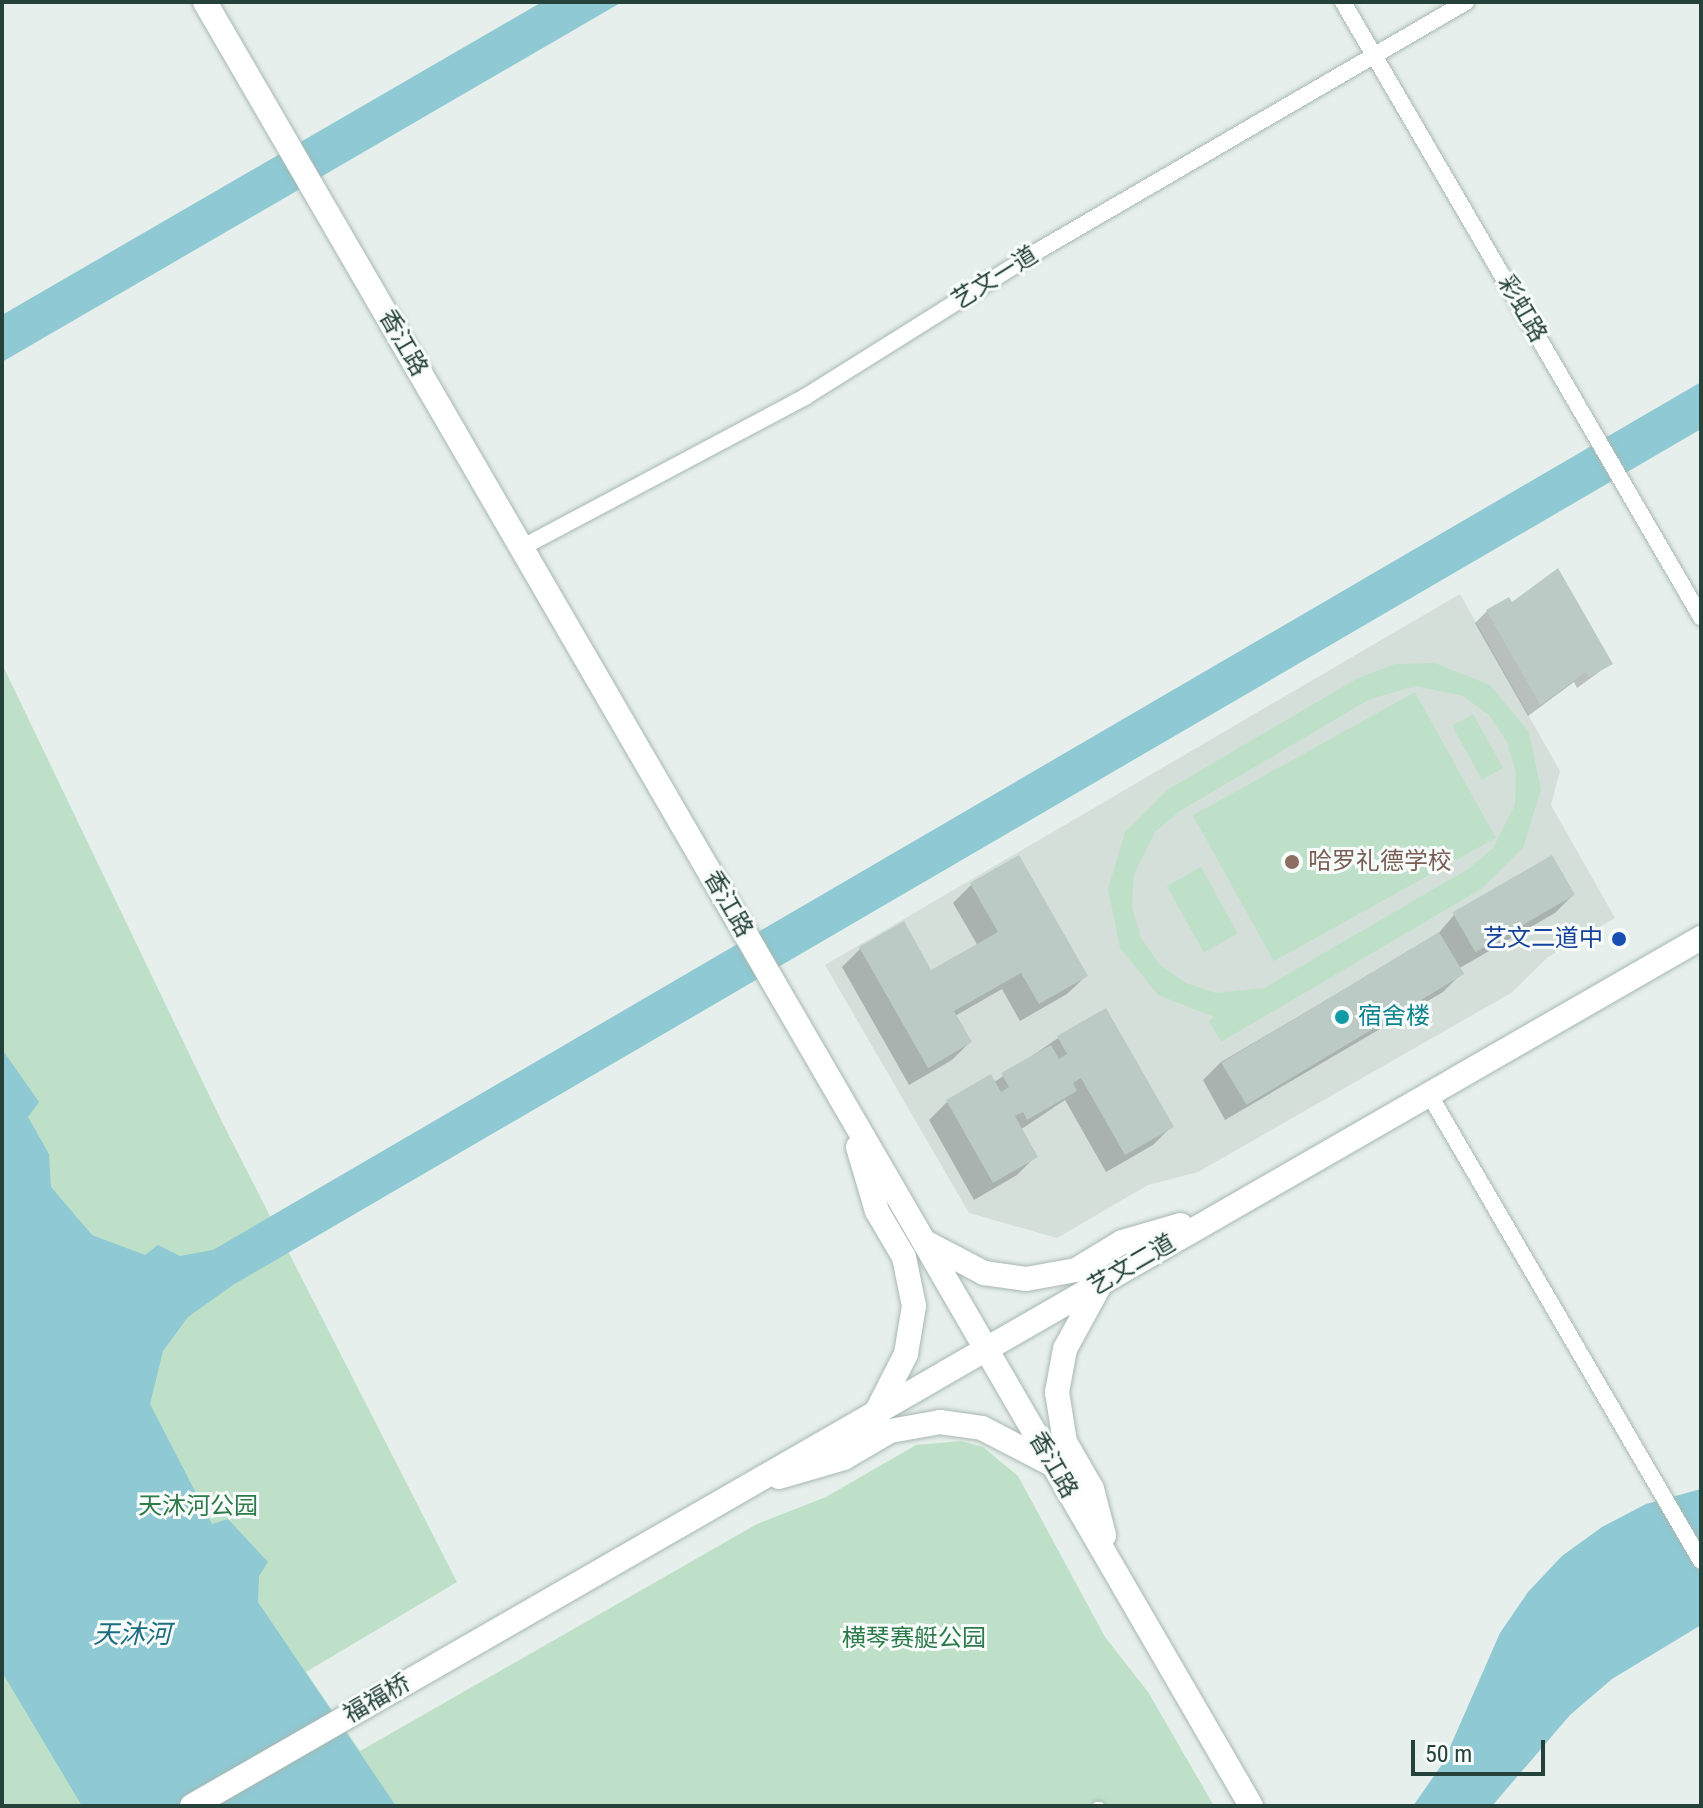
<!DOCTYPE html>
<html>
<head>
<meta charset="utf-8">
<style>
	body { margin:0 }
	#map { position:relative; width:1703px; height:1808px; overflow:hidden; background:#e6efeb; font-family:"Roboto Condensed","Noto Sans SC",sans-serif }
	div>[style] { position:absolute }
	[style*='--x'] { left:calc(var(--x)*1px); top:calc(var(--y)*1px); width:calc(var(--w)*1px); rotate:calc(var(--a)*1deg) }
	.built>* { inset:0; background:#d4dfda }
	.green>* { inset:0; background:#bfe0c8; transform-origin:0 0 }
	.water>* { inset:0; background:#8ec9d4 }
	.shadow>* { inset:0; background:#0003 }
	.building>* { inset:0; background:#bbcac4; transform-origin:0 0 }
	.roads { filter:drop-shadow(0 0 2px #a8b8b2) drop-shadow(0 0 2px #a8b8b2) }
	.lane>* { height:8px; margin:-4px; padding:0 4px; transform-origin:4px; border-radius:4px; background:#fff }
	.street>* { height:16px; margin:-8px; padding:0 8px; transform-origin:8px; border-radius:8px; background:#fff }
	.secondary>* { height:24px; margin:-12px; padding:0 12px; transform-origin:12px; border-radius:12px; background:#fff }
	.dots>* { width:22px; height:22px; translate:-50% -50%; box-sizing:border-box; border:4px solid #f7fbf9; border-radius:50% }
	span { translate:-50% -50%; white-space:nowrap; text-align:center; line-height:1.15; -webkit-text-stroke:6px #f7fbf9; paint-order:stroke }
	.street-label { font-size:24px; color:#24423a }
	.education-label { font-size:24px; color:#785e54 }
	.left { translate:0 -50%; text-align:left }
	.transit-label { font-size:24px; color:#164399 }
	.right { translate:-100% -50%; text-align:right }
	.culture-label { font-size:24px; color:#0d838f }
	.park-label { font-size:24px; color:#2d7a4b }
	.water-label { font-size:26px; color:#1c6f80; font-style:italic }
	.frame { position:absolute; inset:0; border:4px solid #24423a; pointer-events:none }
	.scale { position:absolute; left:1411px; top:1740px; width:134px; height:36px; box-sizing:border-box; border:4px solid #24423a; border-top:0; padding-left:10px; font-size:24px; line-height:28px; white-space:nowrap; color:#24423a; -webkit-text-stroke:6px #f7fbf9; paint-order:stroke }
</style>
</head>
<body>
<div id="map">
	<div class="built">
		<i style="clip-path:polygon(1460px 594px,1560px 771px,1551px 805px,1615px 918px,1548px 957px,1511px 993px,1198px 1172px,1148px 1185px,1057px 1238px,969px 1213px,825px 965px)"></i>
	</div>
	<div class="green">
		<i style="clip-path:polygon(evenodd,1435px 663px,1490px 685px,1529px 732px,1541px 790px,1523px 848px,1481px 889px,1221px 1042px,1209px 1021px,1214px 1017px,1158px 995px,1120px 948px,1108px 889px,1125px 832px,1167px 790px,1358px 678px,1395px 664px,1435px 663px,1416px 686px,1463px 696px,1489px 715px,1507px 742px,1516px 773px,1515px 805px,1493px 848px,1468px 869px,1264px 988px,1216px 993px,1186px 983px,1160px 965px,1141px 938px,1132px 907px,1134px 874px,1155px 832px,1180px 811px,1370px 699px,1416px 686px)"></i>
		<i style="clip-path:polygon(2px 664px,223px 1124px,457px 1582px,306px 1672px,360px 1751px,757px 1524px,826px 1497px,916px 1445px,961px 1441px,983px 1447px,1018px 1476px,1105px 1637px,1148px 1692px,1214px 1806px,2px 1806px)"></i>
		<i style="left:1415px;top:692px;width:167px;height:254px;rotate:61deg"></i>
		<i style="left:1473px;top:714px;width:62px;height:24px;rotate:61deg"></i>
		<i style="left:1201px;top:867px;width:76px;height:39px;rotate:61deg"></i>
	</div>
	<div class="water">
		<i style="clip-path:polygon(542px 2px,622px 2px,2px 362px,2px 315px)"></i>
		<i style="clip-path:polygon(1701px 382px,1701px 429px,233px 1285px,188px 1317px,163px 1351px,150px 1404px,212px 1524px,228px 1519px,268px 1562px,259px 1576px,258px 1602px,396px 1806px,82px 1806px,2px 1672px,2px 1049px,39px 1102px,28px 1117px,49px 1154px,51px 1187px,92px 1235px,145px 1255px,158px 1245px,180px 1256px,213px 1250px)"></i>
		<i style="clip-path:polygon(1701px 1489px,1701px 1625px,1612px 1679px,1570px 1715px,1492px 1806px,1413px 1806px,1443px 1763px,1500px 1633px,1528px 1592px,1562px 1556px,1602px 1527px,1646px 1504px)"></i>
	</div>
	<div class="shadow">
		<i style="clip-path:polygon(1512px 605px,1610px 664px,1577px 688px,1574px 682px,1528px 716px,1475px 623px,1487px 611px)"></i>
		<i style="clip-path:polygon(971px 885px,1086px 976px,1067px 994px,1020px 1021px,1002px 989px,955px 1016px,970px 1042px,952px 1060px,909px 1085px,842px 967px,860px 949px,931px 973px,978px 946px,953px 903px)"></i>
		<i style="clip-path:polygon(1573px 895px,1555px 913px,1458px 969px,1461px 974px,1443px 992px,1225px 1120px,1203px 1080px,1221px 1062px,1437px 935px,1454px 915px)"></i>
		<i style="clip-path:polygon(1058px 1038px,1171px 1127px,1153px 1145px,1106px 1172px,1065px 1100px,1020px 1130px,1035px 1157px,1017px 1175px,974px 1200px,929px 1120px,947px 1102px,990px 1077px,993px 1083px)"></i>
	</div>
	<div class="building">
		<i style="clip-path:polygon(1558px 568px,1613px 664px,1589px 677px,1586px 672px,1540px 705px,1486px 610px,1509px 597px,1512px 602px)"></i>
		<i style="clip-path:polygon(1019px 855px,1088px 976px,1039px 1004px,1021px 973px,954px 1011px,972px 1042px,928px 1068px,859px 947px,904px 921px,931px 970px,998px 932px,970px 883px)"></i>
		<i style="left:1552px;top:855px;width:46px;height:115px;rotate:60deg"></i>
		<i style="left:1439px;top:932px;width:49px;height:254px;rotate:59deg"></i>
		<i style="clip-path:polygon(1106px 1008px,1174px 1127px,1125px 1155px,1081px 1078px,1073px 1083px,1077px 1091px,1027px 1120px,1023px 1112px,1015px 1116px,1038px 1157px,993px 1183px,946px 1100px,991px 1074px,1001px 1092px,1009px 1087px,1001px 1073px,1051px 1045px,1059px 1059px,1067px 1054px,1057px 1036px)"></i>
	</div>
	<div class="roads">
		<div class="lane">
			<i style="--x:1097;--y:1806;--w:3;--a:0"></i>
		</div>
		<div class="street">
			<i style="--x:1343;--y:2;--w:712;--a:59.8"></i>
			<i style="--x:521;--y:548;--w:322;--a:-28"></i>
			<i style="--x:805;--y:397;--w:267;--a:-32.1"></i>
			<i style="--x:1031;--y:255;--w:503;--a:-30.18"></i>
			<i style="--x:1429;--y:1094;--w:540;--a:59.78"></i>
		</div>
		<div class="secondary">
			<i style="--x:205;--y:2;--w:2085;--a:59.89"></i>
			<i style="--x:858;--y:1147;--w:67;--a:73.5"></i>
			<i style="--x:877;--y:1211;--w:53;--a:59.6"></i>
			<i style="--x:904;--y:1257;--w:50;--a:78.5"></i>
			<i style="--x:914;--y:1306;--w:49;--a:99.5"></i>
			<i style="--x:906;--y:1354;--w:64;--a:117"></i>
			<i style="--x:925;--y:1242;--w:67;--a:27.7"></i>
			<i style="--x:984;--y:1273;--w:42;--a:8.1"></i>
			<i style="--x:1026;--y:1279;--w:51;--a:-10.2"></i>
			<i style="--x:1076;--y:1270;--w:54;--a:-31.3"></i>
			<i style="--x:1122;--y:1242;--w:61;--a:-16.1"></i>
			<i style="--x:1101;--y:1283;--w:75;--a:118.6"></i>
			<i style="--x:1065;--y:1349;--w:44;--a:100.5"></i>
			<i style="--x:1057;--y:1392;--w:51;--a:80.9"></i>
			<i style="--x:1065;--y:1442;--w:54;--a:60.1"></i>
			<i style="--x:1092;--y:1489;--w:48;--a:75.4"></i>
			<i style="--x:779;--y:1477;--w:68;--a:-16.3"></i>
			<i style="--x:844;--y:1458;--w:53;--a:-30.4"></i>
			<i style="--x:890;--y:1431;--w:51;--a:-10.2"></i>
			<i style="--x:940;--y:1422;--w:42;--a:8.1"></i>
			<i style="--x:982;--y:1428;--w:80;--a:27.5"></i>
			<i style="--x:192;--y:1806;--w:1741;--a:-29.91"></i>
		</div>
	</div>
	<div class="dots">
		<i style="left:1292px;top:862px;background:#8d6e63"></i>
		<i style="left:1619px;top:939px;background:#1a4fb4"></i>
		<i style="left:1342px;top:1017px;background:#0f9aa8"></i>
	</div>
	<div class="street-label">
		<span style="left:995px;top:278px;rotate:-32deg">艺文一道</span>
		<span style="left:1522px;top:309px;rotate:60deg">彩虹路</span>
		<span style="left:403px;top:343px;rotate:60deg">香江路</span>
		<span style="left:728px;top:904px;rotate:60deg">香江路</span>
		<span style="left:1132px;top:1265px;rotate:-30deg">艺文二道</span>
		<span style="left:1053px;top:1465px;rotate:60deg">香江路</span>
		<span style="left:377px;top:1699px;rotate:-30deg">福福桥</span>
	</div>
	<div class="education-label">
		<span class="left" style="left:1308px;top:862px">哈罗礼德学校</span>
	</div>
	<div class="transit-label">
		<span class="right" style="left:1603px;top:939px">艺文二道中</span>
	</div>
	<div class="culture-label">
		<span class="left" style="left:1358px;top:1017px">宿舍楼</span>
	</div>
	<div class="park-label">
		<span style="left:198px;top:1507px">天沐河公园</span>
		<span style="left:914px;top:1639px">横琴赛艇公园</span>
	</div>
	<div class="water-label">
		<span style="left:132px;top:1635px">天沐河</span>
	</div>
	<div class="frame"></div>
	<div class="scale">50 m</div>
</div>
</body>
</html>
